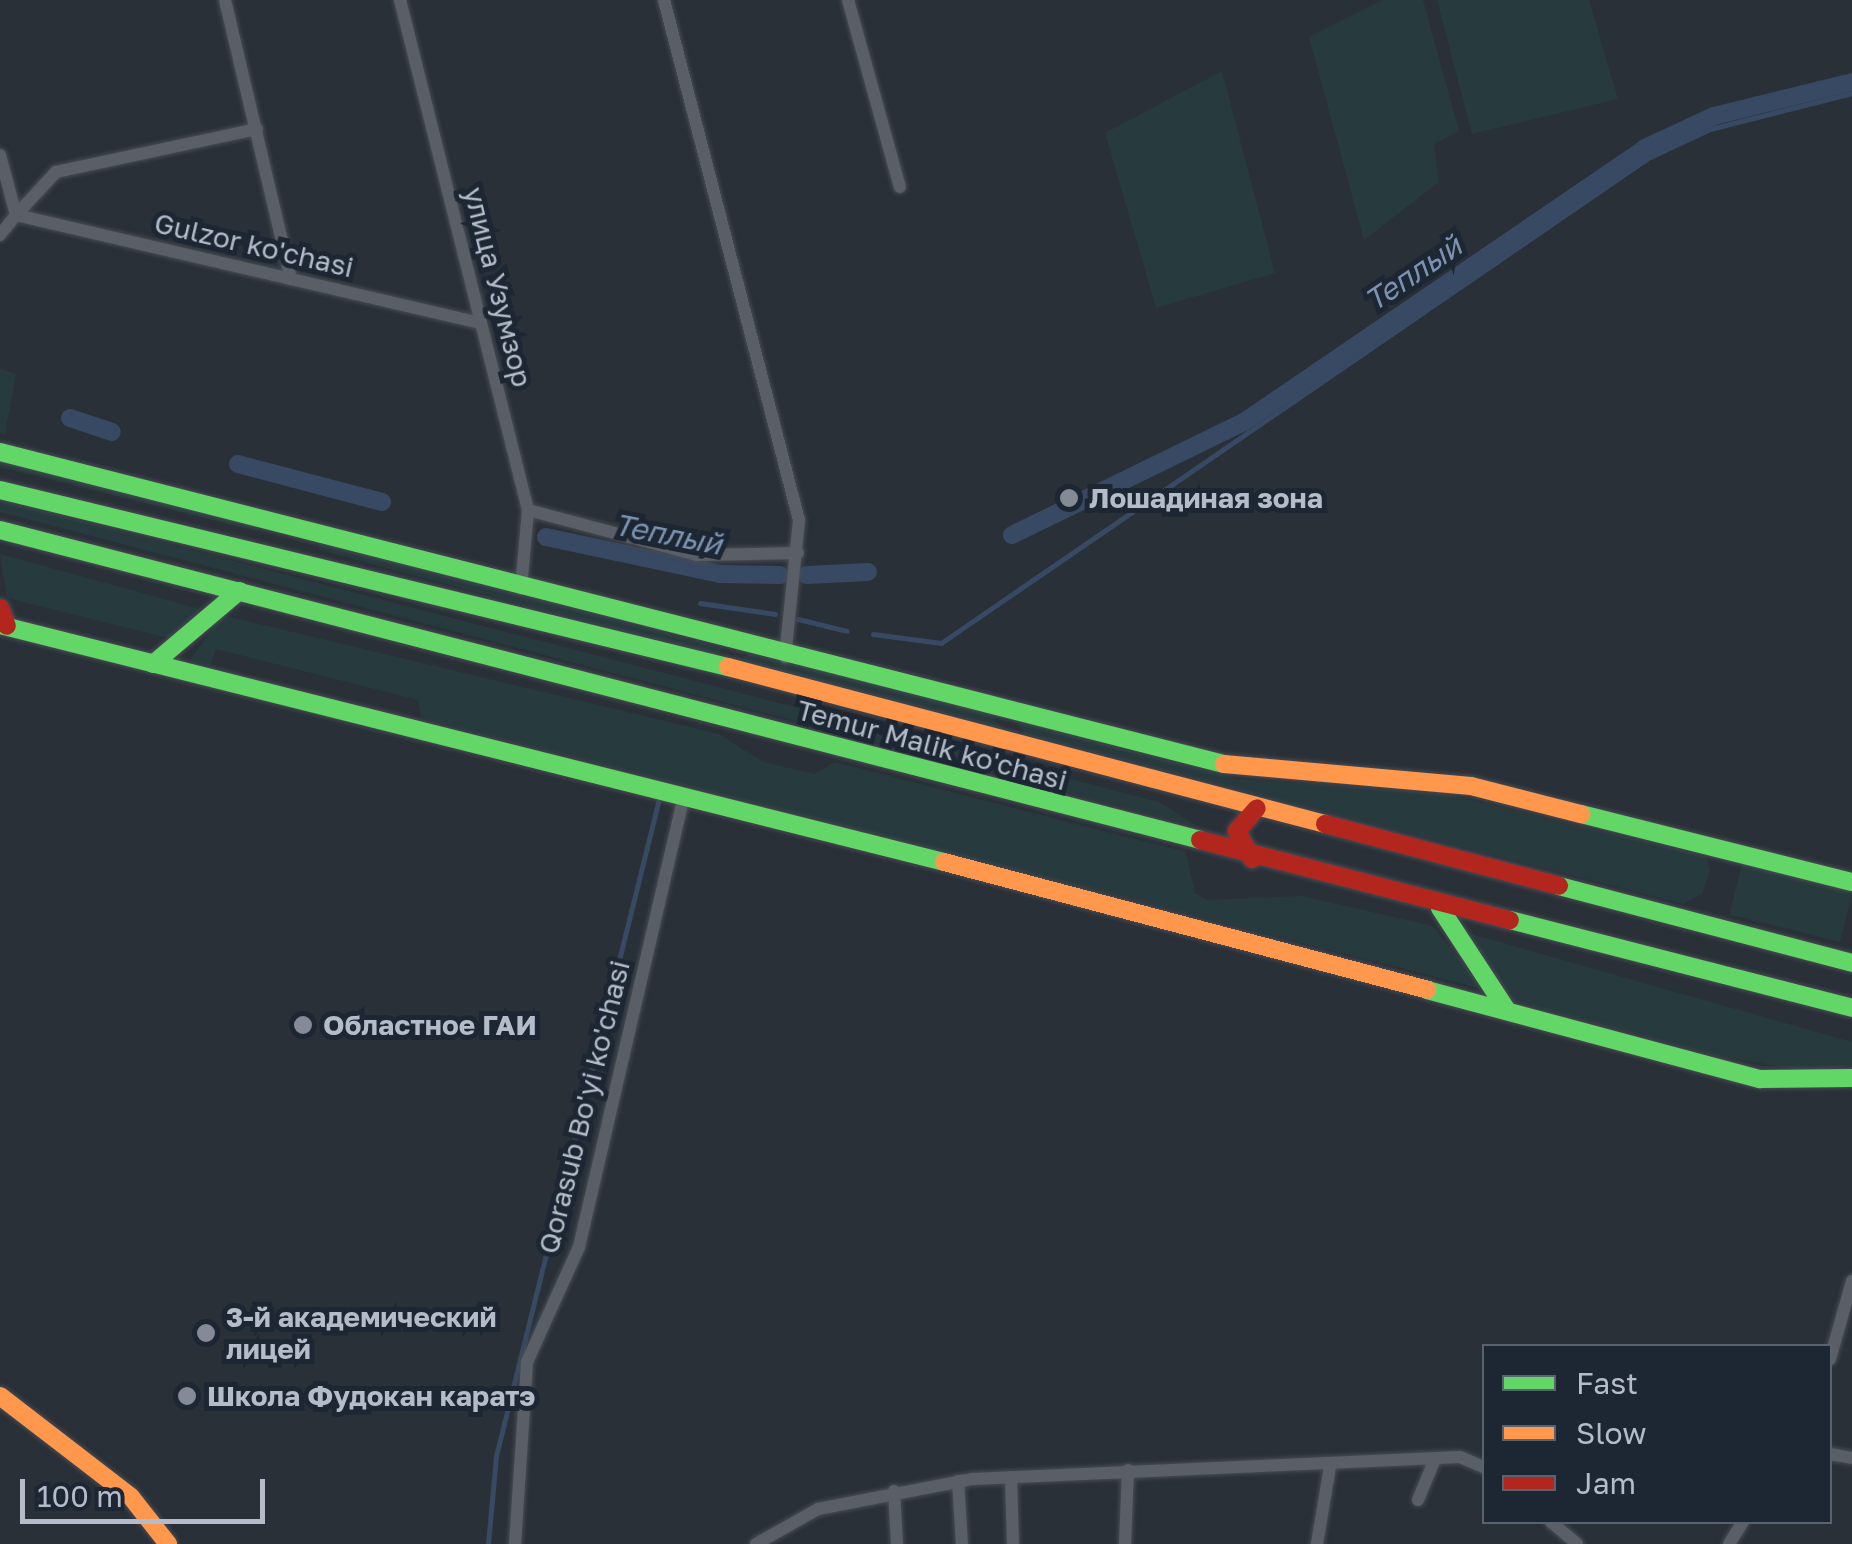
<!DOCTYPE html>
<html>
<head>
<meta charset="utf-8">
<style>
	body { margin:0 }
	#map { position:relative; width:1852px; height:1544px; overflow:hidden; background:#2a3038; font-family:"Golos Text",sans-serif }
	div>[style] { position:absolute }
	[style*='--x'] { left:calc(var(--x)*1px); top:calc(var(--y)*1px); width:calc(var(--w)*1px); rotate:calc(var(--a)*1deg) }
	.green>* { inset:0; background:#273a3e; transform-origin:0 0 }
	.stream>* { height:5px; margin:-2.5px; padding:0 2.5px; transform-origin:2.5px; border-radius:2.5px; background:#384963 }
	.canal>* { height:18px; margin:-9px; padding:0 9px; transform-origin:9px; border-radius:9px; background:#384963 }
	.roads { filter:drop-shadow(0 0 2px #484c53) drop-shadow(0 0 2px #484c53) }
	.street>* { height:12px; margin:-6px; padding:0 6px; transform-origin:6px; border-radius:6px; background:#5a5e66 }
	.fast>* { height:18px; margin:-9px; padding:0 9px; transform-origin:9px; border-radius:9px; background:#63d668 }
	.slow>* { height:18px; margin:-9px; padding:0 9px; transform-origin:9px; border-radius:9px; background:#ff974d }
	.jam>* { height:18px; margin:-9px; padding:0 9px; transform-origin:9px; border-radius:9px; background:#b3261e }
	.dots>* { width:28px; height:28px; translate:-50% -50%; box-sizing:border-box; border:5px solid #1d2633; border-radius:50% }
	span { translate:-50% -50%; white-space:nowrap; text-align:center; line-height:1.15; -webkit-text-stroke:10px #1d2633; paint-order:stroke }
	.street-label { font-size:28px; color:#b4bcc9 }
	.poi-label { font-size:28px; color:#b4bcc9; font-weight:700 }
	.left { translate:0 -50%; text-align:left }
	.water-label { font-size:30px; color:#7c92b1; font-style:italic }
	.legend { position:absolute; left:1482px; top:1344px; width:350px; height:180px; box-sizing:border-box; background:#1d2633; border:2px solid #59626f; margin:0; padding:12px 18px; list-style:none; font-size:30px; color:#b4bcc9 }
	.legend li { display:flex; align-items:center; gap:20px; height:50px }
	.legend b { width:50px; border:2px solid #59626f }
	.scale { position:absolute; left:20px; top:1479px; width:245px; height:45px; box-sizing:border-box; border:5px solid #b4bcc9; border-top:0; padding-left:12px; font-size:30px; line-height:35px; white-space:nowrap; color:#b4bcc9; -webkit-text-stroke:8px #1d2633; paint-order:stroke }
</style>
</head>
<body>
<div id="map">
	<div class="green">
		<i style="clip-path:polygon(1383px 0,1423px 0,1459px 131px,1434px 144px,1439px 182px,1364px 240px,1309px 37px)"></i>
		<i style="clip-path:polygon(1437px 0,1589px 0,1618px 99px,1472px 134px)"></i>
		<i style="clip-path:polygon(1222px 71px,1275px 273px,1156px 308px,1105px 133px)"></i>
		<i style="clip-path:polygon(0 369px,16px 374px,5px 434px,0 433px)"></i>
		<i style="left:0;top:458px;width:267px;height:9px;rotate:14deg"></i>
		<i style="clip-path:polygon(0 500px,1159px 802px,1199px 827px,0 512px)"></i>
		<i style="left:321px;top:541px;width:414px;height:9px;rotate:15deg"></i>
		<i style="clip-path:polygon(0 554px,200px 609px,172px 639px,7px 598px)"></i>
		<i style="clip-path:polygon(222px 615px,719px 734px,763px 762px,815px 774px,835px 762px,1186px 852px,1195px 893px,1207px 900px,1302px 896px,1433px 926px,1483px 989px,421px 718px,418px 700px,216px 649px,210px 666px,190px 660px)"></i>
		<i style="clip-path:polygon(751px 653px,991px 714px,1001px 728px,737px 660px)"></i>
		<i style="clip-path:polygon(1016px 721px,1237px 779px,1440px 793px,1706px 856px,1710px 871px,1702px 894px,1683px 904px,1025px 734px)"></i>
		<i style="left:1742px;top:864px;width:114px;height:52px;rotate:14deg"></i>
		<i style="clip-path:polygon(1468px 933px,1852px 1042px,1852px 1065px,1813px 1072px,1717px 1056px,1506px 999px)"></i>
	</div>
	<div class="stream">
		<i style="--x:700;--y:603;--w:76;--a:8.3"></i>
		<i style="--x:798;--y:619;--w:50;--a:13.8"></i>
		<i style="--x:873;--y:634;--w:69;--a:7.5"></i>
		<i style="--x:941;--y:643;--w:857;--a:-34.45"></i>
		<i style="--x:1648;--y:158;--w:68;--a:-25.1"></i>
		<i style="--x:1710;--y:129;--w:146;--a:-14.2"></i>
		<i style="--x:488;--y:1544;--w:88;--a:-84.8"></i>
		<i style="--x:496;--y:1456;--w:677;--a:-76.07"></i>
	</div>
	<div class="canal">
		<i style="--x:70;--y:418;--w:44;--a:18.4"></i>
		<i style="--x:238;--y:464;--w:149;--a:14.8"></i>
		<i style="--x:1012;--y:535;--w:258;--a:-26"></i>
		<i style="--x:1244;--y:422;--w:486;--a:-34.3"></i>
		<i style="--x:1645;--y:148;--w:76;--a:-24.9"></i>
		<i style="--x:1714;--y:116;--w:142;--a:-13.8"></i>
		<i style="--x:546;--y:537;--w:178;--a:12"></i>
		<i style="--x:720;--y:574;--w:60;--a:1"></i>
		<i style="--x:807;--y:575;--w:61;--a:-2.8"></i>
	</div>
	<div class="roads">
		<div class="street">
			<i style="--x:225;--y:0;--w:287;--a:76.7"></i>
			<i style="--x:400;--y:0;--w:526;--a:75.91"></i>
			<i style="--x:528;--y:510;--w:79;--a:95.1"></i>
			<i style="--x:664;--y:0;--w:537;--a:75.45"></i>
			<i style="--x:799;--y:520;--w:138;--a:95.8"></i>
			<i style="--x:848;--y:0;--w:194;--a:74.5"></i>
			<i style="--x:257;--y:129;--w:206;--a:167.9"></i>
			<i style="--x:56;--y:172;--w:59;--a:132.9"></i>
			<i style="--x:16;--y:215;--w:476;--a:13.1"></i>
			<i style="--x:0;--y:155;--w:62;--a:75.1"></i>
			<i style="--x:16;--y:215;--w:26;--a:129"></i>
			<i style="--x:528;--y:510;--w:175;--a:14.9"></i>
			<i style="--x:697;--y:555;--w:101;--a:-1.1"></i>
			<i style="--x:1830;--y:1359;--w:81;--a:-74.2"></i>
			<i style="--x:1830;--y:1454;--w:22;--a:10"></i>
			<i style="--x:1011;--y:1477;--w:67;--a:88.3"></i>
			<i style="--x:958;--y:1481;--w:63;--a:86.4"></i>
			<i style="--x:894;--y:1491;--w:53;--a:86.8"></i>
			<i style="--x:1418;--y:1500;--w:44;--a:-67.5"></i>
			<i style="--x:1551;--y:1522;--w:34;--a:40"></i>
			<i style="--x:515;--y:1544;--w:182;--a:-86.2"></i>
			<i style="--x:527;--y:1362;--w:126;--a:-65.7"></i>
			<i style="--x:579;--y:1247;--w:465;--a:-76.9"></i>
			<i style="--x:756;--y:1544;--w:71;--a:-29.4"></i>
			<i style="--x:818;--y:1509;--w:158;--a:-11"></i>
			<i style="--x:973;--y:1479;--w:487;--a:-2.6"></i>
			<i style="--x:1460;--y:1457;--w:26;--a:23"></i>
			<i style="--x:1125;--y:1544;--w:74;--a:-87.7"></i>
			<i style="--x:1317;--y:1544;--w:79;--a:-80.5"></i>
			<i style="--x:1729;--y:1544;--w:26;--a:-58"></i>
		</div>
		<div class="fast">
			<i style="--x:0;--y:452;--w:1263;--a:14.3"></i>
			<i style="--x:0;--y:490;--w:749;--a:13.67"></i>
			<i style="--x:0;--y:530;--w:1239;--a:14.48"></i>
			<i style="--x:0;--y:625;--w:973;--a:14.09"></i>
			<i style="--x:153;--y:664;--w:113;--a:-40.3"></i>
			<i style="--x:1581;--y:814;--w:279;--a:14.1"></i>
			<i style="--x:1559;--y:886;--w:303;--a:14.7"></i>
			<i style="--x:1440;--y:908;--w:121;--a:56.8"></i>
			<i style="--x:1510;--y:920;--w:353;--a:14.4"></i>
			<i style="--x:1427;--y:990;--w:345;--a:15"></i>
			<i style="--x:1760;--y:1079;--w:92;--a:-0.6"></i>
		</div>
		<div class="slow">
			<i style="--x:728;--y:667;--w:617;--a:14.73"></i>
			<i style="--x:1224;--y:764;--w:248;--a:5.1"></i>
			<i style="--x:1471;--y:786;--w:114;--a:14.3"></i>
			<i style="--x:944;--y:862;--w:500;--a:14.8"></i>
			<i style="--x:0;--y:1396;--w:165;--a:37.6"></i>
			<i style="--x:131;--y:1497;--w:60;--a:51.8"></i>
		</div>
		<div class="jam">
			<i style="--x:0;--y:608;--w:19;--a:69"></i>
			<i style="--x:1325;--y:824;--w:242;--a:14.8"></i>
			<i style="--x:1200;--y:840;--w:320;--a:14.5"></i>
			<i style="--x:1252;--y:859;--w:32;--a:-118"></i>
			<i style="--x:1237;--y:831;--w:30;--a:-49"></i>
		</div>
	</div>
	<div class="dots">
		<i style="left:1069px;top:498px;background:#848b96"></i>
		<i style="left:303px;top:1025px;background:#848b96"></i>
		<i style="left:206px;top:1333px;background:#848b96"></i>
		<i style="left:187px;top:1396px;background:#848b96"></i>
	</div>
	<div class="street-label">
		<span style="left:254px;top:245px;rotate:13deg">Gulzor ko'chasi</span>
		<span style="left:498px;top:287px;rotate:76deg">улица Узумзор</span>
		<span style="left:932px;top:745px;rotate:15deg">Temur Malik ko'chasi</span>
		<span style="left:584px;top:1107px;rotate:-76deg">Qorasub Bo'yi ko'chasi</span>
	</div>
	<div class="poi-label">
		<span class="left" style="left:1089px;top:498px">Лошадиная зона</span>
		<span class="left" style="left:323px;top:1025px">Областное ГАИ</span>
		<span class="left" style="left:226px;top:1333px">3-й академический<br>лицей</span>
		<span class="left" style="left:207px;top:1396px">Школа Фудокан каратэ</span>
	</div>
	<div class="water-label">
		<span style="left:1413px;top:273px;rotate:-34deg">Теплый</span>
		<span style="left:668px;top:534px;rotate:11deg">Теплый</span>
	</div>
	<ul class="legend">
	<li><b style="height:12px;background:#63d668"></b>Fast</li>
	<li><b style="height:12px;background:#ff974d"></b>Slow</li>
	<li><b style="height:12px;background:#b3261e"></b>Jam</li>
	</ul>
	<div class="scale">100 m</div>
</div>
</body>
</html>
